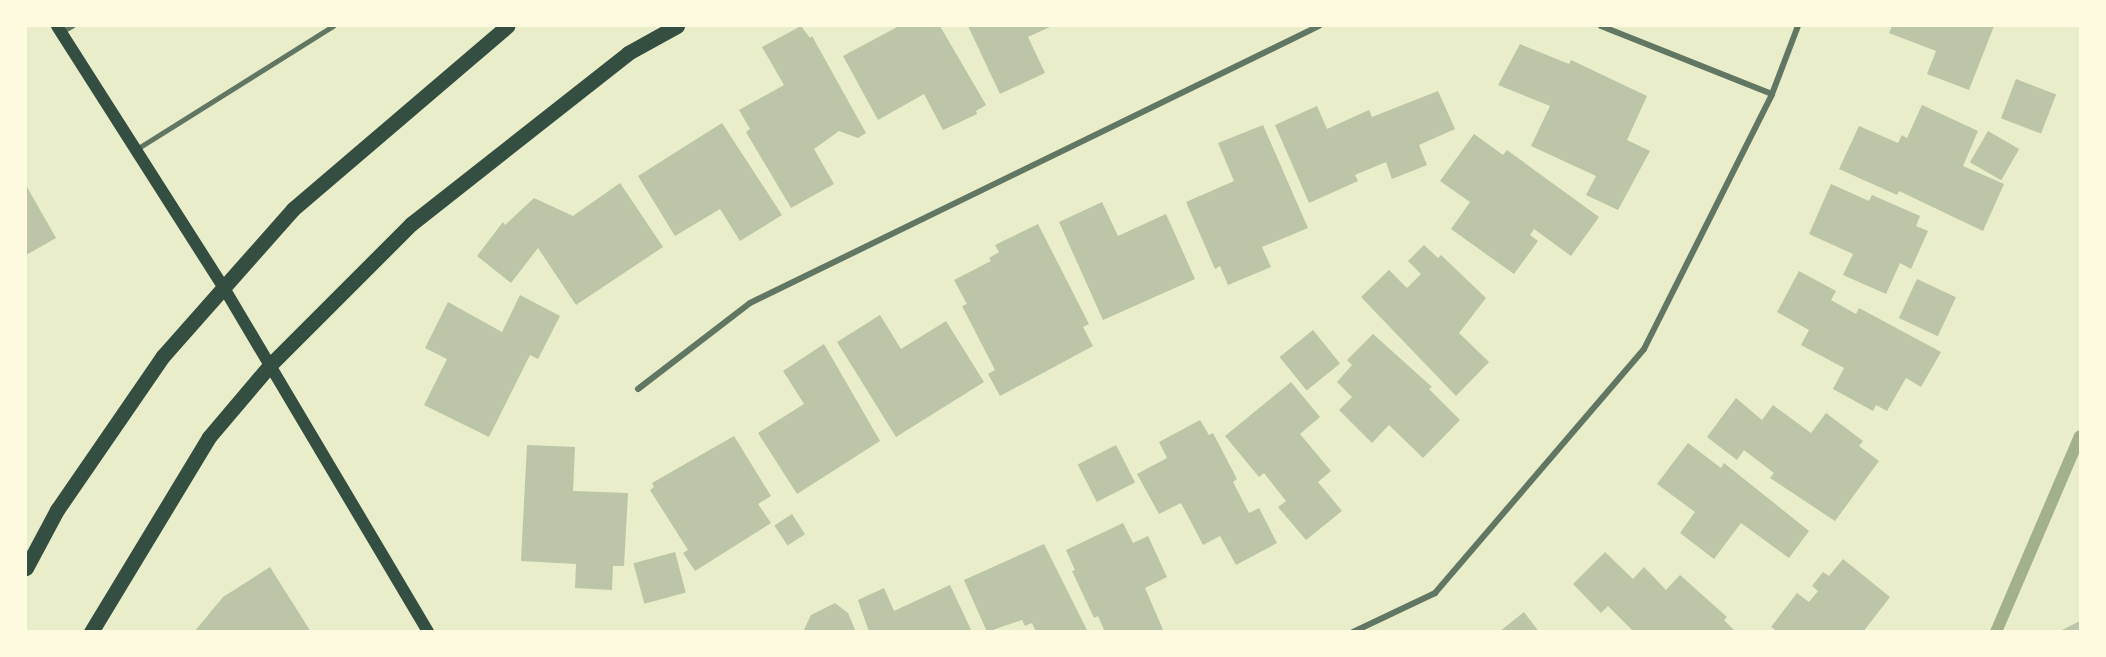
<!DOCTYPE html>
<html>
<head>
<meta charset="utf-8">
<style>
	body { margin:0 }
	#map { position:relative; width:2106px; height:657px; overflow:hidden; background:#e9edc9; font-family:Poppins,sans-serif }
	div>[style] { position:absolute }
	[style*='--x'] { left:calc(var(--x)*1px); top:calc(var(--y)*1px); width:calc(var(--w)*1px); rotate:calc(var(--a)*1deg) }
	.stream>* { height:12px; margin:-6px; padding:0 6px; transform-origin:6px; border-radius:6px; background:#a3b18a }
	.building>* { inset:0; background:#bcc5a7; transform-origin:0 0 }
	.service>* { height:4.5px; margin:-2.25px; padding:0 2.25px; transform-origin:2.25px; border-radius:2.25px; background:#617663 }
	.minor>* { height:6px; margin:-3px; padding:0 3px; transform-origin:3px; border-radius:3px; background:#617663 }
	.secondary>* { height:12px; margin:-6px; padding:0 6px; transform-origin:6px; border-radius:6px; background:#344e41 }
	.primary>* { height:15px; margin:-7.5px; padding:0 7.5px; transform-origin:7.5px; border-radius:7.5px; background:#344e41 }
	span { translate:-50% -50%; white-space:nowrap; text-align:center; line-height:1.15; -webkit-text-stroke:6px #fefae0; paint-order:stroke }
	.frame { position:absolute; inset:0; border:27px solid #fefae0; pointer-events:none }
</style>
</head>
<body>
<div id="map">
	<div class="stream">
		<i style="--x:1996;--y:632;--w:213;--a:-66.8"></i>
	</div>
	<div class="building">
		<i style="clip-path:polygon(801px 26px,810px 38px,812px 36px,866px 133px,858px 138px,839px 131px,814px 149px,834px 184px,791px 208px,746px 132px,750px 129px,739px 110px,784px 85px,762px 47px)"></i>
		<i style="clip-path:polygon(899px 26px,940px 26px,986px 105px,976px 111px,977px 114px,943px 130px,924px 94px,878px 120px,843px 56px)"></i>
		<i style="clip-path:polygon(968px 26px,1052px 26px,1028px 37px,1045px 73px,1000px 94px)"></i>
		<i style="clip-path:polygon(1892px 26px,1994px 26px,1969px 90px,1927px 74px,1936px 51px,1889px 33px)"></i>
		<i style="clip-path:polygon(1520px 44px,1569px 64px,1571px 60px,1647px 96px,1627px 140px,1650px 151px,1618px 210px,1586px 195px,1596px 176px,1531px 146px,1550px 106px,1498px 85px)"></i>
		<i style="left:2016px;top:79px;width:43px;height:42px;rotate:21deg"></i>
		<i style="clip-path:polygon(1438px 91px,1455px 129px,1419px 145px,1427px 165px,1392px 179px,1386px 162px,1355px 175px,1358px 181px,1309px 203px,1275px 125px,1317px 106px,1327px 129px,1369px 110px,1372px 117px)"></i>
		<i style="clip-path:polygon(1922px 105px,1978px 131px,1963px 166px,2004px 184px,1983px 231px,1899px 191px,1897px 195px,1839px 169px,1859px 126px,1898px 143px,1902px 135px,1907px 138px)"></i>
		<i style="clip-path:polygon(722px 123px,782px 215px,740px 241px,720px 209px,675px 236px,638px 176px)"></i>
		<i style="clip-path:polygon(1263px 125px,1308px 228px,1262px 247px,1271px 267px,1228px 285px,1220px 266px,1215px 269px,1186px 202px,1234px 181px,1218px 143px)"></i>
		<i style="left:1988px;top:131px;width:36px;height:36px;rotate:30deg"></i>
		<i style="clip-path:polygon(1474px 134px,1503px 155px,1507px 150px,1599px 217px,1571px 256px,1534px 229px,1530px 235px,1538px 241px,1514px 274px,1451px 229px,1470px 202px,1440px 181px)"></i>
		<i style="clip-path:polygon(620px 183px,663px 247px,576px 305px,538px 248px,511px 283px,477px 256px,503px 222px,505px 225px,534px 198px,573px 216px)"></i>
		<i style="clip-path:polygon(1831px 184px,1869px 201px,1872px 195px,1920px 216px,1916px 226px,1928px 231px,1911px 269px,1900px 263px,1886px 294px,1843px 275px,1853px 254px,1809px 234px)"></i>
		<i style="clip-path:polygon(27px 187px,56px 238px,26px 255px,26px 188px)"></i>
		<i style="clip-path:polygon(1102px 202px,1118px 236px,1166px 214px,1195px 279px,1103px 320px,1059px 222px)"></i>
		<i style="clip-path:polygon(1038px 224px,1089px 324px,1083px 327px,1093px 346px,1000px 396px,988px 374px,995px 370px,962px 306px,967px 304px,954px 280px,991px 261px,989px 258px,999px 252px,995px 245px)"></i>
		<i style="clip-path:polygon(1424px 245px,1438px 258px,1441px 255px,1486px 298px,1459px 333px,1489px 362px,1456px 396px,1361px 297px,1389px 270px,1407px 288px,1421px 274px,1408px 261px)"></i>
		<i style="clip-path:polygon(1799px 271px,1836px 291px,1831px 300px,1856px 314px,1859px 308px,1941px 352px,1921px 387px,1906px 378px,1887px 411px,1876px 405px,1873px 411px,1833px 389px,1844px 368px,1801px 345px,1809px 330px,1777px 312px)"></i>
		<i style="left:1917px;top:279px;width:43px;height:43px;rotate:25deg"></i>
		<i style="clip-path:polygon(520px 295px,560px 316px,538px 359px,530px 355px,489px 437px,424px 405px,447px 359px,425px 348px,448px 302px,502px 332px)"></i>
		<i style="clip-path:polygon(880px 315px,901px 349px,946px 321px,984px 382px,896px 437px,837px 342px)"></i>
		<i style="left:1313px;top:330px;width:43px;height:43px;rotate:51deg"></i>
		<i style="clip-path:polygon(1373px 334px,1432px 387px,1429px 389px,1460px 420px,1423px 458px,1389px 425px,1372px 443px,1339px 410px,1352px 397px,1337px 382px,1352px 365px,1347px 360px)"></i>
		<i style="clip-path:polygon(824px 344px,880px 441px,797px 494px,758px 433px,804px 404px,783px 371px)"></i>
		<i style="clip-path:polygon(1291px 382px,1320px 417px,1300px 434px,1331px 471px,1318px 482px,1342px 511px,1306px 540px,1278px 507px,1286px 501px,1264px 473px,1259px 477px,1225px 436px)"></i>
		<i style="clip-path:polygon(1736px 398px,1762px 420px,1773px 405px,1811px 433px,1826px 413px,1863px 441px,1859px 446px,1879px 461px,1835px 521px,1770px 478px,1774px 473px,1744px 450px,1737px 460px,1707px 437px)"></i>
		<i style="clip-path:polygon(1200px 420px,1209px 435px,1213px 433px,1237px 479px,1233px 482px,1249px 513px,1259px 508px,1277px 543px,1236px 565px,1220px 536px,1203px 545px,1181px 503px,1159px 514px,1137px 474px,1167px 458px,1159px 442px)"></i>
		<i style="clip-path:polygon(734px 436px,771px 496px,758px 504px,771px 523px,695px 571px,683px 553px,688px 550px,650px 490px,654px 487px,652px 483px)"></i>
		<i style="clip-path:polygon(1688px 443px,1721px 468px,1724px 463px,1809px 531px,1789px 558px,1741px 523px,1714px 559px,1680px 533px,1695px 512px,1657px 484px)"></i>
		<i style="clip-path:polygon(527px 445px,575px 447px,573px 491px,628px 493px,624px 566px,613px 566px,612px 590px,575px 588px,576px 564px,521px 561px)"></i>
		<i style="left:1116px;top:445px;width:42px;height:43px;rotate:63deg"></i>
		<i style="left:792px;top:514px;width:24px;height:21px;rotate:57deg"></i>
		<i style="clip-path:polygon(1123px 523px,1133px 543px,1148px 536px,1167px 577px,1145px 588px,1164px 632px,1105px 632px,1098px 616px,1094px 618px,1072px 571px,1075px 570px,1066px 550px)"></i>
		<i style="clip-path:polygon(1044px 544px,1088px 632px,1036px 632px,1032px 623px,1025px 626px,1022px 620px,987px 632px,964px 580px)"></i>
		<i style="left:675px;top:552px;width:42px;height:43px;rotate:75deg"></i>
		<i style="clip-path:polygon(1605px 552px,1633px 579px,1644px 567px,1666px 590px,1680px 575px,1727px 617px,1724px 620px,1736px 632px,1634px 632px,1608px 606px,1601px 613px,1573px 584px)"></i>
		<i style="clip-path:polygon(1843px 559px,1890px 597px,1863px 632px,1778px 632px,1771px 627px,1797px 593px,1809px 602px,1818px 591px,1812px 586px,1823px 572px,1829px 576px)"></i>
		<i style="clip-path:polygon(270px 567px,311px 632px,194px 632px,223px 597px)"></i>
		<i style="clip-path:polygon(950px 585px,972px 632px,869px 632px,858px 600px,884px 588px,894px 611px)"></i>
		<i style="clip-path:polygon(835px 603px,848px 613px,856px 632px,803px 632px,811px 615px)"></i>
		<i style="clip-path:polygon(1524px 612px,1539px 632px,1499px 632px)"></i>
		<i style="clip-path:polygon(2080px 621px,2080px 632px,2058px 632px)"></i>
	</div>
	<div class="service">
		<i style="--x:61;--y:32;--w:13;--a:-29"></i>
		<i style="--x:137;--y:149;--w:231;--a:-32.1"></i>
	</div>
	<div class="minor">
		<i style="--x:1601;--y:26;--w:184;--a:21.7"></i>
		<i style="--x:638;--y:389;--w:141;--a:-37.5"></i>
		<i style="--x:750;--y:303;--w:633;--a:-25.96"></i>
		<i style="--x:1353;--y:632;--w:91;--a:-25.4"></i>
		<i style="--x:1435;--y:593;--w:321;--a:-49.4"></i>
		<i style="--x:1644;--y:349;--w:285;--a:-63.3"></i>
		<i style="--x:1772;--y:94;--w:73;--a:-69.1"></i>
	</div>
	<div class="secondary">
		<i style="--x:57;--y:26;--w:311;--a:57.5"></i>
		<i style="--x:224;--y:288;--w:400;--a:59.3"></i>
	</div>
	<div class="primary">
		<i style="--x:26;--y:568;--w:66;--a:-61.9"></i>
		<i style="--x:57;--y:510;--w:187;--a:-55.5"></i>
		<i style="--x:163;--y:356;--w:196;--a:-48.5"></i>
		<i style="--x:293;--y:209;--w:282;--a:-40.5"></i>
		<i style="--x:91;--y:632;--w:228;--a:-58.8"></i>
		<i style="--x:209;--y:437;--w:94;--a:-49.7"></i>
		<i style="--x:270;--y:365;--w:199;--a:-45"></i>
		<i style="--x:411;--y:224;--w:276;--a:-38.2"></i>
		<i style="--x:628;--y:53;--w:56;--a:-28.9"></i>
	</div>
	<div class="frame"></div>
</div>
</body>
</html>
